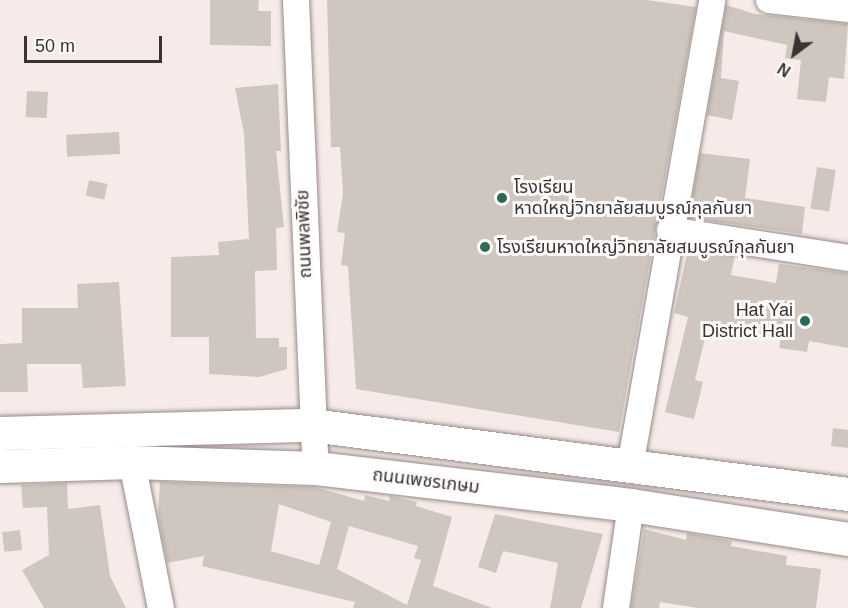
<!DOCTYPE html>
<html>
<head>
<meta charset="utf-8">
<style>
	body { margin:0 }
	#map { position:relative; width:848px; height:608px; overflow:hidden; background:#f7ebe9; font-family:Arial,"Noto Sans Thai",sans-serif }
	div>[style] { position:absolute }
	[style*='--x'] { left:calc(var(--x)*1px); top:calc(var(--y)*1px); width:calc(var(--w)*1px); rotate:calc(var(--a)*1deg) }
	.building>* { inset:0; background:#cfc6bf; transform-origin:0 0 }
	.roads { filter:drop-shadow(0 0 2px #968b89) drop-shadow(0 0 2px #968b89) }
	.minor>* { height:26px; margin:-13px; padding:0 13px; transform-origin:13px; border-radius:13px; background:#fff }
	.major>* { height:33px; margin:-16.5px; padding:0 16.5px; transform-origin:16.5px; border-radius:16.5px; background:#fff }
	.dots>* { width:16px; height:16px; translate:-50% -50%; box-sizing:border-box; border:3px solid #fdfbfa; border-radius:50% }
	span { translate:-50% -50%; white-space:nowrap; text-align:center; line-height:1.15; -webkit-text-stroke:6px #fdfbfa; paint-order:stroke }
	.poi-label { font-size:18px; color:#393434 }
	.left { translate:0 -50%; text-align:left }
	.right { translate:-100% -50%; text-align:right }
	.street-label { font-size:18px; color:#393434 }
	.north { position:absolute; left:764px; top:24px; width:60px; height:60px; -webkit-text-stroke:4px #fdfbfa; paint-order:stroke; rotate:212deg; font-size:16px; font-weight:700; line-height:24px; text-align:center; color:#393434 }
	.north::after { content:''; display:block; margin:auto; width:21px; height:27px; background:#393434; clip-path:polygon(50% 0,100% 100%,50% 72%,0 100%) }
	.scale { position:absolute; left:24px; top:36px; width:138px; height:27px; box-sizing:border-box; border:3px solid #393434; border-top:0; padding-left:8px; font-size:18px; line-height:21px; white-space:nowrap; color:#393434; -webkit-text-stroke:4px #fdfbfa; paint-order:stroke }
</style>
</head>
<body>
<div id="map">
	<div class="building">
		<i style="clip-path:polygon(210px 0,259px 0,258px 11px,271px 11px,271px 46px,210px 45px)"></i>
		<i style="clip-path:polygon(327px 0,647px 0,696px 7px,619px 432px,356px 389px,348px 266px,341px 265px,345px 233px,337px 232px,343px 193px,340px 147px,331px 147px)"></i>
		<i style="clip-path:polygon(726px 5px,755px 14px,848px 24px,844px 79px,829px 77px,826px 102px,797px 99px,801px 60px,785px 58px,787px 45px,724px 31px,721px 78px,739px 81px,732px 120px,707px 115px)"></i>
		<i style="clip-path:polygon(278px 84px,281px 151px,276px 151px,284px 227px,276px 228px,277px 270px,255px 271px,256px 338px,279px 338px,279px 347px,287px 347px,287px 369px,259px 377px,209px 374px,209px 337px,171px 337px,171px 257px,219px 255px,218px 242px,249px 239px,244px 134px,235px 88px)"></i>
		<i style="left:27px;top:91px;width:21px;height:26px;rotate:3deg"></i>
		<i style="left:119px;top:132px;width:22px;height:53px;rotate:87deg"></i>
		<i style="clip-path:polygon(700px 153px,750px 159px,745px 198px,805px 207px,802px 234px,689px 218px)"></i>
		<i style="left:817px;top:167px;width:19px;height:42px;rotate:9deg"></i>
		<i style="left:89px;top:180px;width:19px;height:16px;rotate:12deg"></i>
		<i style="clip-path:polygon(706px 251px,735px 255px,731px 275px,776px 283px,779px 264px,848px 273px,848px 348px,809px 341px,807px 352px,779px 348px,781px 338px,708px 325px,695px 380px,703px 382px,694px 419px,665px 412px,688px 317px,674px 313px,687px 254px,704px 258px)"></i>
		<i style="clip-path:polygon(119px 282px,126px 386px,83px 388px,81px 364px,27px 364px,28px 392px,0 392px,0 344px,22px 343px,22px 308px,78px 308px,77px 284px)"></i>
		<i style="clip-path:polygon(833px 428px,848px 430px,848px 448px,831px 446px)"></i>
		<i style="clip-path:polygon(evenodd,160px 482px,315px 487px,364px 501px,365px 495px,389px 501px,390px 496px,417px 502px,416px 506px,452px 517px,433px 586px,492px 608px,353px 608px,355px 602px,202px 566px,204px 556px,167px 563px,158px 515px,160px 482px,279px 504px,331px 522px,319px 565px,271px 551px,279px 504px,160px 482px,349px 526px,418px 546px,414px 558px,421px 560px,407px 605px,337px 569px,349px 526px)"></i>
		<i style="clip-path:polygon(67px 483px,68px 509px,100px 505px,110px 576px,126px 608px,44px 608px,22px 570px,49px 555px,47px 507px,23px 508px,21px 485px)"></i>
		<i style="clip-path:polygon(495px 514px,603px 534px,581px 608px,550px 608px,558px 563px,503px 551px,496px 573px,478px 567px)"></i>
		<i style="clip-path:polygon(644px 529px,686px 540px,687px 533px,732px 541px,731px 546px,787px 556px,786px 565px,821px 569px,816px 608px,698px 608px,660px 602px,659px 608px,631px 608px)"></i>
		<i style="left:20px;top:530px;width:20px;height:18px;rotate:84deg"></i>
	</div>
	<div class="roads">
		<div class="minor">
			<i style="--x:296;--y:0;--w:468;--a:87.6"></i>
			<i style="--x:769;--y:0;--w:80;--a:6.5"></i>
			<i style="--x:670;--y:230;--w:180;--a:8.9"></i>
			<i style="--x:132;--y:462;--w:149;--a:78.8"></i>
			<i style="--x:630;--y:467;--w:474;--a:-80"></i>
			<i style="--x:616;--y:608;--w:104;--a:-81.7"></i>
		</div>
		<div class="major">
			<i style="--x:0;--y:433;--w:311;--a:-1.5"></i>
			<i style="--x:311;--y:425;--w:541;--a:7.32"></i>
			<i style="--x:0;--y:466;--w:132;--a:-1.7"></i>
			<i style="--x:132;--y:462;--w:184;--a:1.9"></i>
			<i style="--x:316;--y:468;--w:317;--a:6.7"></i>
			<i style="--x:631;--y:505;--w:220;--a:8.9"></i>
		</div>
	</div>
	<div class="dots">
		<i style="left:502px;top:198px;background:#2b6a58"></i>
		<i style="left:485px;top:247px;background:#2b6a58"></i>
		<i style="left:805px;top:321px;background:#2b6a58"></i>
	</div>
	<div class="poi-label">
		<span class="left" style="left:514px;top:198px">โรงเรียน<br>หาดใหญ่วิทยาลัยสมบูรณ์กุลกันยา</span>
		<span class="left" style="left:497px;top:247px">โรงเรียนหาดใหญ่วิทยาลัยสมบูรณ์กุลกันยา</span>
		<span class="right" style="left:793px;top:321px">Hat Yai<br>District Hall</span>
	</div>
	<div class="street-label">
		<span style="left:304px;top:234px;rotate:-92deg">ถนนพลพิชัย</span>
		<span style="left:426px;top:481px;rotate:7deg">ถนนเพชรเกษม</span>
	</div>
	<div class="north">N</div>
	<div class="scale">50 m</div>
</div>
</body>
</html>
